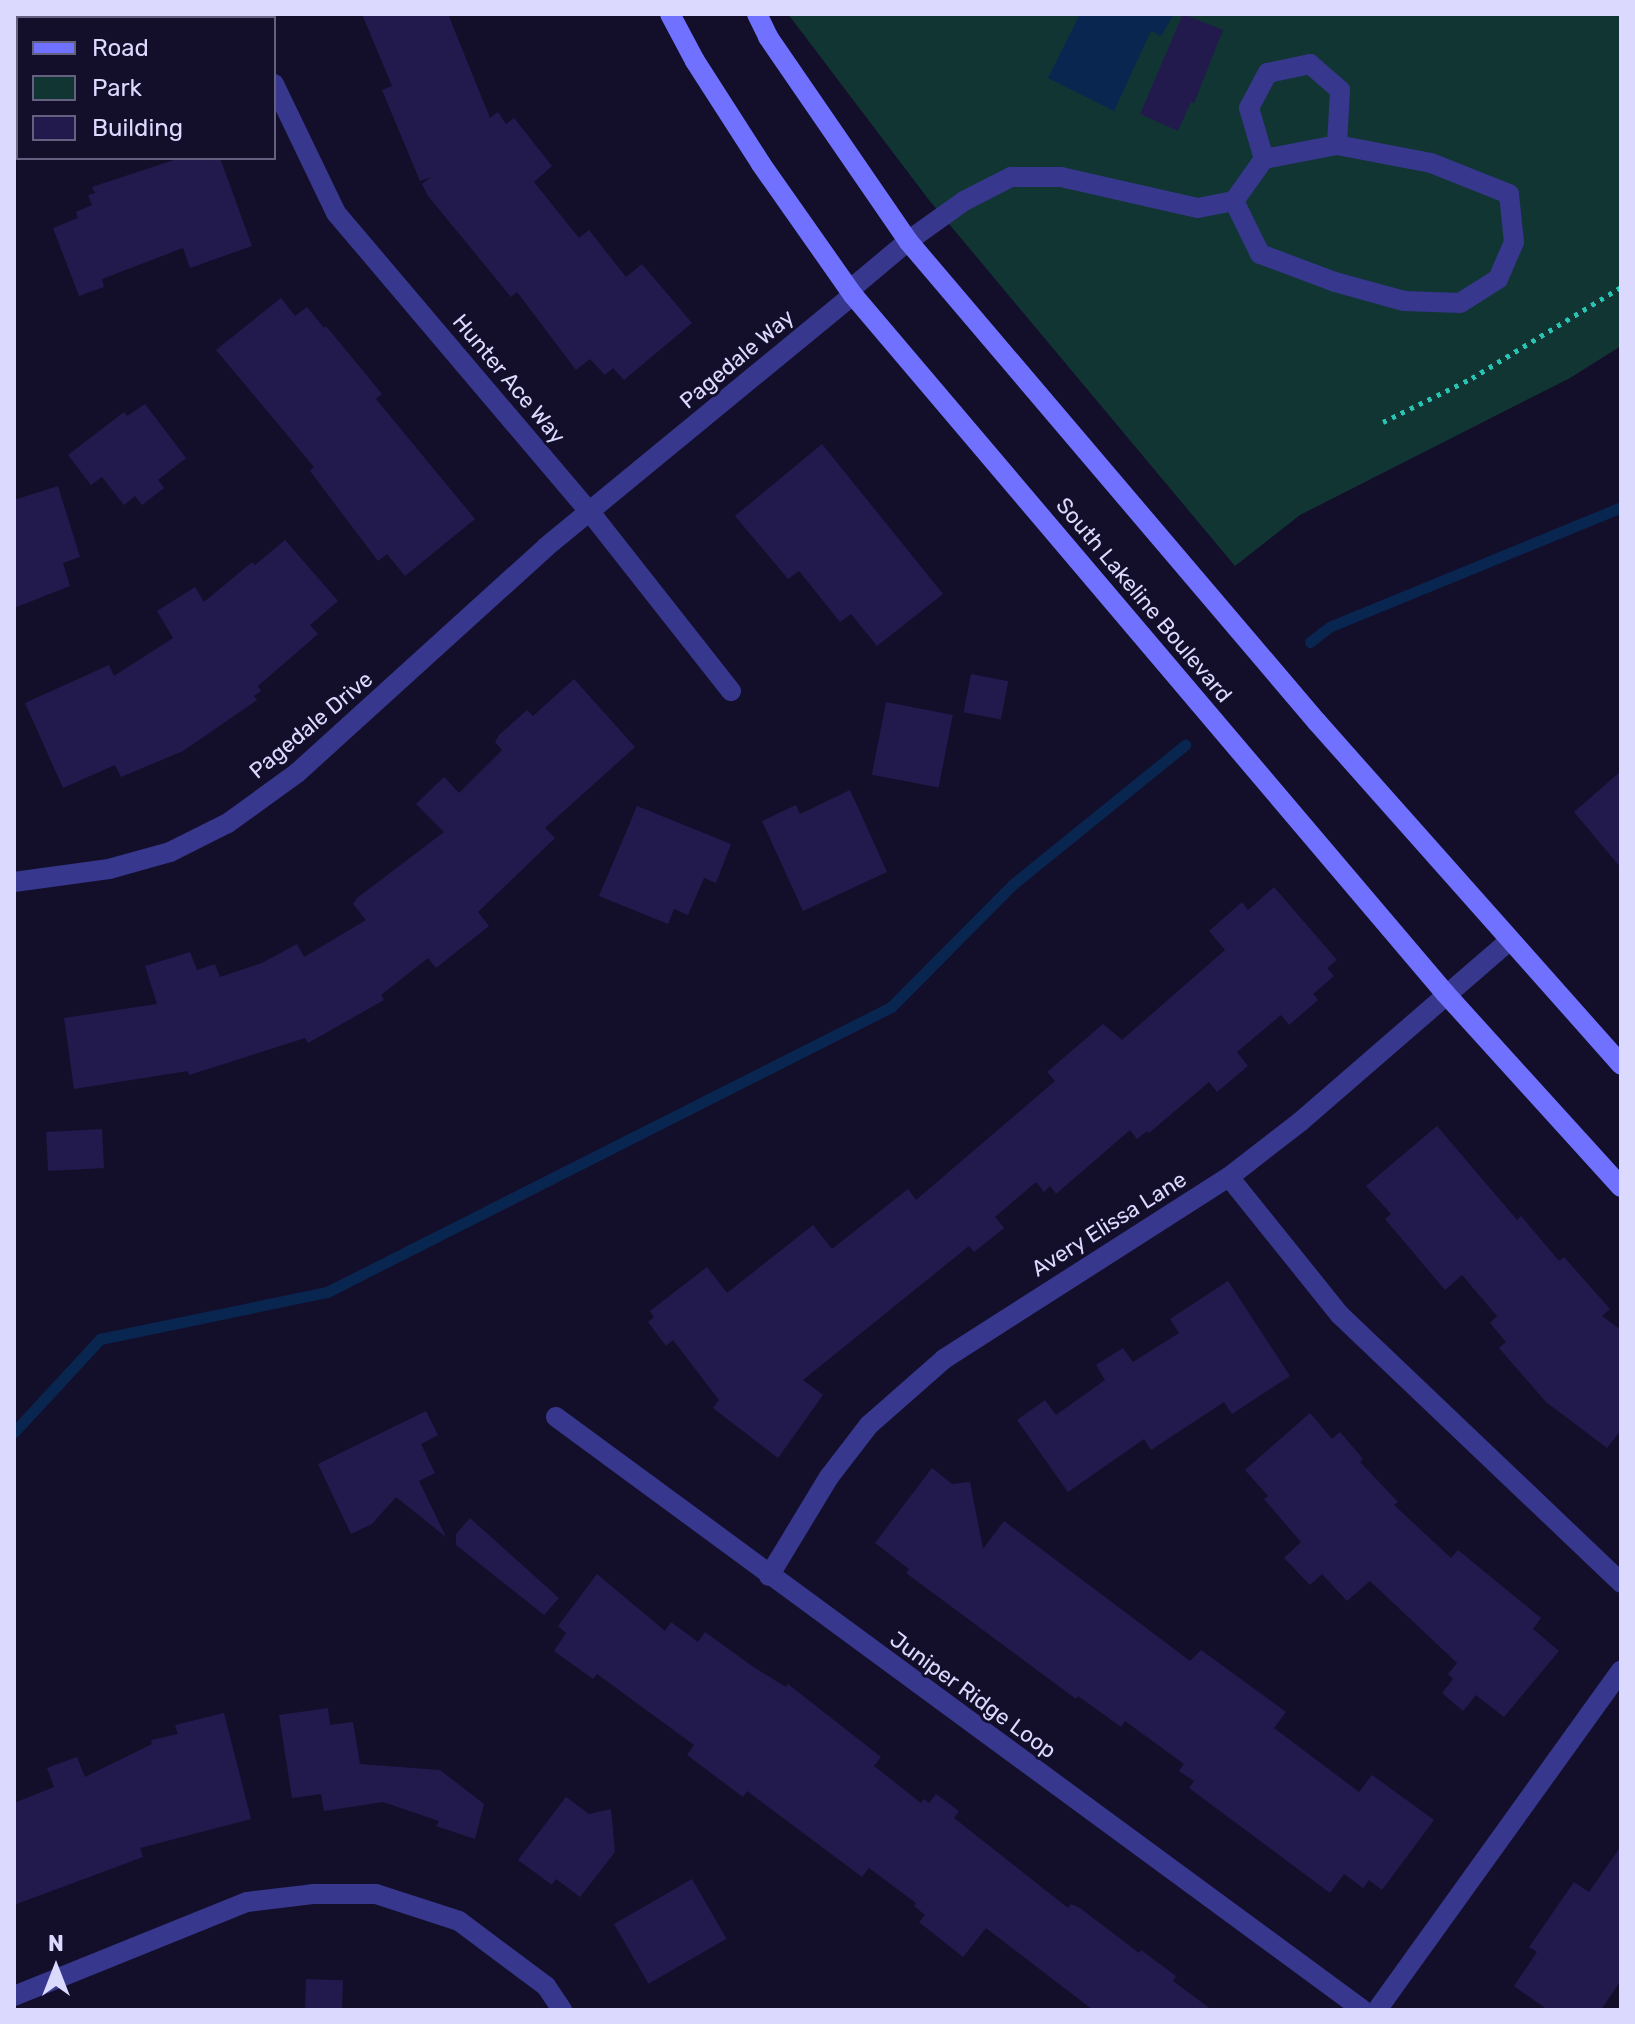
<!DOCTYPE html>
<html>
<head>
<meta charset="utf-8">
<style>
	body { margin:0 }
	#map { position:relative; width:1635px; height:2024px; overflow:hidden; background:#130f2b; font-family:Rubik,sans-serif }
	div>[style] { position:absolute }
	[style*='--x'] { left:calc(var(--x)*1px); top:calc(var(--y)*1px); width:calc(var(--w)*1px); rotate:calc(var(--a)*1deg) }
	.green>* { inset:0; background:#113533 }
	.water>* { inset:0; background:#092650 }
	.stream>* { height:11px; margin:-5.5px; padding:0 5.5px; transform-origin:5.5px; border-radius:5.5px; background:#092650 }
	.building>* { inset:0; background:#221a4d; transform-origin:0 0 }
	.path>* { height:5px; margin-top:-2.5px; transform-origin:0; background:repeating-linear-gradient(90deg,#28c4b4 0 4px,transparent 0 10px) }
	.lane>* { height:20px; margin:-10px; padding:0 10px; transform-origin:10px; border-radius:10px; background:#37378d }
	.street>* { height:20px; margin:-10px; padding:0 10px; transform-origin:10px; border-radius:10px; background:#37378d }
	.secondary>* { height:20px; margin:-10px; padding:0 10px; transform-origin:10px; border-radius:10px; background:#7072ff }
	span { translate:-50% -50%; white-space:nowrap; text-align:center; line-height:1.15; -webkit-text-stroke:6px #130f2b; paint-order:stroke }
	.street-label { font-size:22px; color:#dcd9ff }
	.frame { position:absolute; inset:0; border:16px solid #dcd9ff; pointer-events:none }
	.legend { position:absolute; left:16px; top:16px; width:260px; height:144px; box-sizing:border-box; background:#130f2b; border:2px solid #636080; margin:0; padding:10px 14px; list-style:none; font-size:24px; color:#dcd9ff }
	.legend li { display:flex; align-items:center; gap:16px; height:40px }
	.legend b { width:40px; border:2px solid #636080 }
	.north { position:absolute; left:16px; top:1928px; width:80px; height:80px; -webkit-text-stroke:6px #130f2b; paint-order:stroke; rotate:0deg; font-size:22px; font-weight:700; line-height:32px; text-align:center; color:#dcd9ff }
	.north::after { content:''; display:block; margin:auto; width:28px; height:36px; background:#dcd9ff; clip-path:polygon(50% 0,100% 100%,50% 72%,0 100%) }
</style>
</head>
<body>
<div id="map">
	<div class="green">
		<i style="clip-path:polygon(788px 14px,1621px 14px,1621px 346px,1570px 378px,1300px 515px,1235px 566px,929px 200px)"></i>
	</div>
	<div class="water">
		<i style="clip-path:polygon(1080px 14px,1174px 14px,1161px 36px,1151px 31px,1114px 111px,1048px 78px)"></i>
	</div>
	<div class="stream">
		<i style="--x:1310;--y:642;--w:24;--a:-38"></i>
		<i style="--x:1329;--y:627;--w:316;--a:-22.3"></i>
		<i style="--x:14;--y:1432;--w:127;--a:-47.2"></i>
		<i style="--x:100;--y:1339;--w:232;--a:-11.7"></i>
		<i style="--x:327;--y:1292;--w:632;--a:-26.81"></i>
		<i style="--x:891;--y:1007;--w:172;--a:-45.2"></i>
		<i style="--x:1012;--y:885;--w:223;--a:-39"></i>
	</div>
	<div class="building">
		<i style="clip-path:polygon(362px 14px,448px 14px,490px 118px,498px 112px,506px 124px,514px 118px,552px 166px,534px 182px,579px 238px,589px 230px,626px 277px,642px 264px,692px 323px,624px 380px,613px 368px,605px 375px,590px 359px,576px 370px,517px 292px,511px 297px,428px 196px,422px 184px,431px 177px,420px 181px,382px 90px,392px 86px)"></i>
		<i style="clip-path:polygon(1183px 14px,1223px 30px,1194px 103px,1191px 102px,1178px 131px,1140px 114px)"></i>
		<i style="clip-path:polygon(180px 158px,220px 158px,252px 246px,190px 268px,183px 248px,102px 279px,104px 287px,79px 296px,53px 228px,78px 218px,76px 212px,92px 205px,88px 195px,95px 193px,92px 187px)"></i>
		<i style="clip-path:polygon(281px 298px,295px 316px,307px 307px,324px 328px,326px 326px,382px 394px,376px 399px,475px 519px,405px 576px,387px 554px,378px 561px,310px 471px,314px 467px,216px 350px)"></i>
		<i style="clip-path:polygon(145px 404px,186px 458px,158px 480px,164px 488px,142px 505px,135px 496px,124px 505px,102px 477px,91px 485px,68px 455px,124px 412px,127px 416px)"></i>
		<i style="clip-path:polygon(822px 444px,943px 594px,877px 646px,851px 614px,840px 622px,799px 571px,788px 579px,735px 516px)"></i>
		<i style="clip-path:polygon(58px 486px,80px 557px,63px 563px,70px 586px,14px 608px,14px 500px)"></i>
		<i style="clip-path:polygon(285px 540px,338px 601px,310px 625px,318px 634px,258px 686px,261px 691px,254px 696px,257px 700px,183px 751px,121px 777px,115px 765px,63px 788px,25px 703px,109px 665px,114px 676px,173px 638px,157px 611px,195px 587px,204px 602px,252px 562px,255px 565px)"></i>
		<i style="left:971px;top:674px;width:38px;height:39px;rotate:11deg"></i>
		<i style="clip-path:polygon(574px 679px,635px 747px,545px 828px,555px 838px,478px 912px,489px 926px,436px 968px,428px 958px,381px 995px,384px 1000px,308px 1043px,305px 1038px,189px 1075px,188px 1071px,74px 1089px,64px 1018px,157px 1004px,145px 966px,190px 952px,197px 970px,215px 964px,220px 977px,262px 963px,297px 944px,304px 957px,366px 920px,353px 904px,357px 898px,444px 832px,416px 804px,444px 777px,459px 793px,502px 750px,495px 742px,499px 735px,527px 710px,533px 716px)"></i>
		<i style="left:886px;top:702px;width:68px;height:74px;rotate:11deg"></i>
		<i style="clip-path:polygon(1621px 771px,1621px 868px,1574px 812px)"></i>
		<i style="clip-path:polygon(850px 790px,887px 872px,803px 911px,762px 821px,796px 805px,800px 814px)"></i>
		<i style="clip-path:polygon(637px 806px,731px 844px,716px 883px,704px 878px,688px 915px,674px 909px,668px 924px,599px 896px)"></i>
		<i style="clip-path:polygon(1274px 887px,1337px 960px,1327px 968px,1334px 976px,1313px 994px,1318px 1000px,1289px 1025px,1281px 1015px,1237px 1052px,1248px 1066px,1217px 1092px,1209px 1082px,1149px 1133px,1147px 1131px,1137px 1139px,1130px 1130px,1056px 1194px,1050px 1186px,1044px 1192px,1036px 1182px,995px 1217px,1004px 1228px,974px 1252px,969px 1246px,803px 1380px,823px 1395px,778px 1458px,713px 1408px,719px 1400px,673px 1340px,666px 1346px,648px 1322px,654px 1317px,650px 1311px,707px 1267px,727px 1293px,813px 1225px,832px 1249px,908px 1189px,916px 1200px,1055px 1081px,1047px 1072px,1103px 1024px,1122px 1040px,1225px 950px,1209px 931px,1242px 902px,1248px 910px)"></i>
		<i style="clip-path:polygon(1437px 1126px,1517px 1220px,1521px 1216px,1559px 1261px,1564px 1257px,1610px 1309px,1602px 1316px,1621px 1330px,1621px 1430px,1607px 1448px,1546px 1402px,1499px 1348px,1506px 1342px,1490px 1323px,1497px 1316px,1462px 1275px,1445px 1290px,1385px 1219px,1391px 1214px,1366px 1186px)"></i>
		<i style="left:102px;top:1129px;width:39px;height:56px;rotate:87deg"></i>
		<i style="clip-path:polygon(1228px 1281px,1290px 1376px,1232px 1414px,1224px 1402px,1151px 1450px,1144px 1439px,1068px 1492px,1017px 1420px,1045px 1400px,1056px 1415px,1105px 1380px,1096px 1365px,1123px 1348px,1133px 1362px,1179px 1333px,1170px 1319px)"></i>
		<i style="clip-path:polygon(426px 1411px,438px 1435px,421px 1444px,435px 1473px,419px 1481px,446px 1537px,396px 1497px,372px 1524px,351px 1534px,318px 1464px)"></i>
		<i style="clip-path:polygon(1310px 1413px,1332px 1439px,1340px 1432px,1363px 1459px,1360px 1462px,1398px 1502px,1394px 1505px,1451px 1558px,1458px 1550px,1541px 1618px,1533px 1629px,1559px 1651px,1504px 1717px,1476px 1695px,1463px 1711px,1442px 1693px,1453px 1679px,1448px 1674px,1457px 1663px,1370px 1581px,1347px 1601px,1322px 1574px,1310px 1585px,1284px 1558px,1301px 1542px,1264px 1499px,1268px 1496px,1245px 1470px)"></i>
		<i style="clip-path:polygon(932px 1468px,952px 1484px,970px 1482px,983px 1549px,1004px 1521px,1190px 1661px,1201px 1650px,1286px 1712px,1274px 1728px,1359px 1792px,1372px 1775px,1434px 1820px,1382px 1890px,1369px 1880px,1363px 1888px,1344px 1874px,1330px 1893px,1189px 1788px,1194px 1781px,1179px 1771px,1184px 1764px,1125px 1721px,1121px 1727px,1078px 1696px,1076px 1699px,906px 1573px,909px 1569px,875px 1543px)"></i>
		<i style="clip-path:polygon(470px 1518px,559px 1598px,544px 1615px,456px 1545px,456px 1534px)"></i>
		<i style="clip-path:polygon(597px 1574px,665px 1631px,671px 1622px,698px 1642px,705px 1632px,752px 1666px,786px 1687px,788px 1684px,881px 1757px,874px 1766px,921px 1803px,924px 1799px,929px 1803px,936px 1794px,959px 1811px,954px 1818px,1068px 1908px,1071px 1904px,1080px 1908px,1139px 1953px,1141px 1950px,1176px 1976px,1173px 1981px,1212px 2010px,1093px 2010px,986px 1928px,963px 1957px,919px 1922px,925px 1915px,914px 1906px,916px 1903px,869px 1868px,862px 1877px,747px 1791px,743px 1797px,687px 1755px,694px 1745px,597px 1674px,593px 1679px,554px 1651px,566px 1633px,558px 1626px)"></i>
		<i style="clip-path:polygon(328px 1708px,330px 1725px,353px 1722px,360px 1764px,440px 1770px,484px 1804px,475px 1839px,436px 1826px,439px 1821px,383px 1802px,324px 1811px,321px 1794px,292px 1798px,279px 1715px)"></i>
		<i style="clip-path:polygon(224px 1713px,251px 1819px,140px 1848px,143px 1857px,14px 1905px,14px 1803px,54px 1787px,47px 1768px,77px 1757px,85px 1777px,152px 1744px,151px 1740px,178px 1734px,175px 1725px)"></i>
		<i style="clip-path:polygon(566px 1797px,589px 1814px,611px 1809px,615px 1852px,580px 1897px,556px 1879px,552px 1885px,518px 1860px)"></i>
		<i style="clip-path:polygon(1621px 1846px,1621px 1980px,1601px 2010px,1548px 2010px,1514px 1986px,1537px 1952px,1529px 1947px,1574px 1882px,1589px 1892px)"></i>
		<i style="left:692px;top:1879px;width:69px;height:90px;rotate:60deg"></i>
		<i style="left:306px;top:1979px;width:37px;height:31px;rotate:2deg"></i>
	</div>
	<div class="path">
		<i style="--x:1383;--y:422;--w:99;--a:-26.3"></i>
		<i style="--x:1472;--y:378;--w:175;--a:-31.4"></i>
	</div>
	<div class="lane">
		<i style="--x:1264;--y:159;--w:53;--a:-106.4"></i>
		<i style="--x:1249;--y:108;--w:40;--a:-62"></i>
		<i style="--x:1268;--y:73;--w:43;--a:-12.1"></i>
		<i style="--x:1310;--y:64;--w:40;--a:41"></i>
		<i style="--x:1340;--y:90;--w:55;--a:93.1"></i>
		<i style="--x:908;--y:241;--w:69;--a:-35.5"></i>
		<i style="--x:964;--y:201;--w:53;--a:-27.1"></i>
		<i style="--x:1011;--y:177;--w:50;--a:0"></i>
		<i style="--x:1061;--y:177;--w:140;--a:12.8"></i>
		<i style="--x:1198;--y:208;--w:37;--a:-11"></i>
		<i style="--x:1234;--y:201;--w:52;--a:-54.5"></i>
		<i style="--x:1264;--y:159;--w:74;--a:-10.9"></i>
		<i style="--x:1337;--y:145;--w:96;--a:10.8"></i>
		<i style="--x:1431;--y:163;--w:84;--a:21.7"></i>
		<i style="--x:1509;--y:194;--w:48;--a:84.1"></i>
		<i style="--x:1514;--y:242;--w:40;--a:113.4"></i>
		<i style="--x:1498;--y:279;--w:45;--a:147.7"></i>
		<i style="--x:1460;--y:303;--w:56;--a:-178"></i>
		<i style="--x:1404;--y:301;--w:72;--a:-164.6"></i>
		<i style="--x:1335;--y:282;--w:80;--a:-159.5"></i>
		<i style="--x:1260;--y:254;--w:59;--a:-116.1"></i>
	</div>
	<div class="street">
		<i style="--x:244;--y:14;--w:4;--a:76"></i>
		<i style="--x:274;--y:84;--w:143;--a:64.3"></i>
		<i style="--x:336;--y:213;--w:392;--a:49.7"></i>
		<i style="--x:590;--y:512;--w:228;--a:51.8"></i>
		<i style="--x:14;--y:96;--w:4;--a:0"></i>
		<i style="--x:14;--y:882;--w:96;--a:-7.8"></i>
		<i style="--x:109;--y:869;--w:63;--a:-15.6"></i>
		<i style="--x:170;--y:852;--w:65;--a:-26.6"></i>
		<i style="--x:228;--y:823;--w:85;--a:-35.9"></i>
		<i style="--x:297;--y:773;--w:336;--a:-42.2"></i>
		<i style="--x:546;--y:547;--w:397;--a:-39.4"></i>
		<i style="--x:853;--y:295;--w:7;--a:-98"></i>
		<i style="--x:852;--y:288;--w:73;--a:-40"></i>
		<i style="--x:1229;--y:1177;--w:176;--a:51.2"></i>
		<i style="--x:1339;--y:1314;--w:390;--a:43.6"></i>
		<i style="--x:556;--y:1417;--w:1001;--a:36.31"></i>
		<i style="--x:769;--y:1576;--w:116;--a:-58.8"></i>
		<i style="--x:829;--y:1477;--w:66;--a:-52.4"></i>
		<i style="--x:869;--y:1425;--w:100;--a:-41.3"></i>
		<i style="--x:944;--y:1359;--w:338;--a:-32.6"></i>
		<i style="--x:1229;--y:1177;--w:90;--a:-37.8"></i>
		<i style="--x:1300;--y:1122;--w:275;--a:-40.9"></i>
		<i style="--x:14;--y:1996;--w:251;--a:-22"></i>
		<i style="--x:247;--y:1902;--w:66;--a:-6.9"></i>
		<i style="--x:313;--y:1894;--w:63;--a:0"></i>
		<i style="--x:376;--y:1894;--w:87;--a:18"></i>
		<i style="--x:459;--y:1921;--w:109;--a:36.8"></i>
		<i style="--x:546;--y:1986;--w:29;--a:56"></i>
		<i style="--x:1377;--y:2010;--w:418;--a:-54.3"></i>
	</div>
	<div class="secondary">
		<i style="--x:670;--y:14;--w:53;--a:62"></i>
		<i style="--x:695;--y:61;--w:122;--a:57.3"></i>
		<i style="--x:761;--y:164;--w:160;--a:54.9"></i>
		<i style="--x:853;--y:295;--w:915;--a:49.7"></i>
		<i style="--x:1445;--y:993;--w:262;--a:47.8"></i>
		<i style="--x:757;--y:14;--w:25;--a:64"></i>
		<i style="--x:768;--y:37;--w:247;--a:55.5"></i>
		<i style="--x:908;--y:241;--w:631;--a:49.63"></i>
		<i style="--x:1317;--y:722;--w:458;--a:48.4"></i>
	</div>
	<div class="street-label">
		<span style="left:737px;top:359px;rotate:-40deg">Pagedale Way</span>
		<span style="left:509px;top:379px;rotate:50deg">Hunter Ace Way</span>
		<span style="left:1144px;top:600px;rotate:50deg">South Lakeline Boulevard</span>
		<span style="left:311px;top:725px;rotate:-40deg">Pagedale Drive</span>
		<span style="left:1109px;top:1224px;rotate:-32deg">Avery Elissa Lane</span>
		<span style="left:973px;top:1695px;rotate:36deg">Juniper Ridge Loop</span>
	</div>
	<div class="frame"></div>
	<ul class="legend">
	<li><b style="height:10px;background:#7072ff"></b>Road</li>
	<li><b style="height:22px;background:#113533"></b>Park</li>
	<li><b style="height:22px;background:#221a4d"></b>Building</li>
	</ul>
	<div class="north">N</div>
</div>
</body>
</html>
